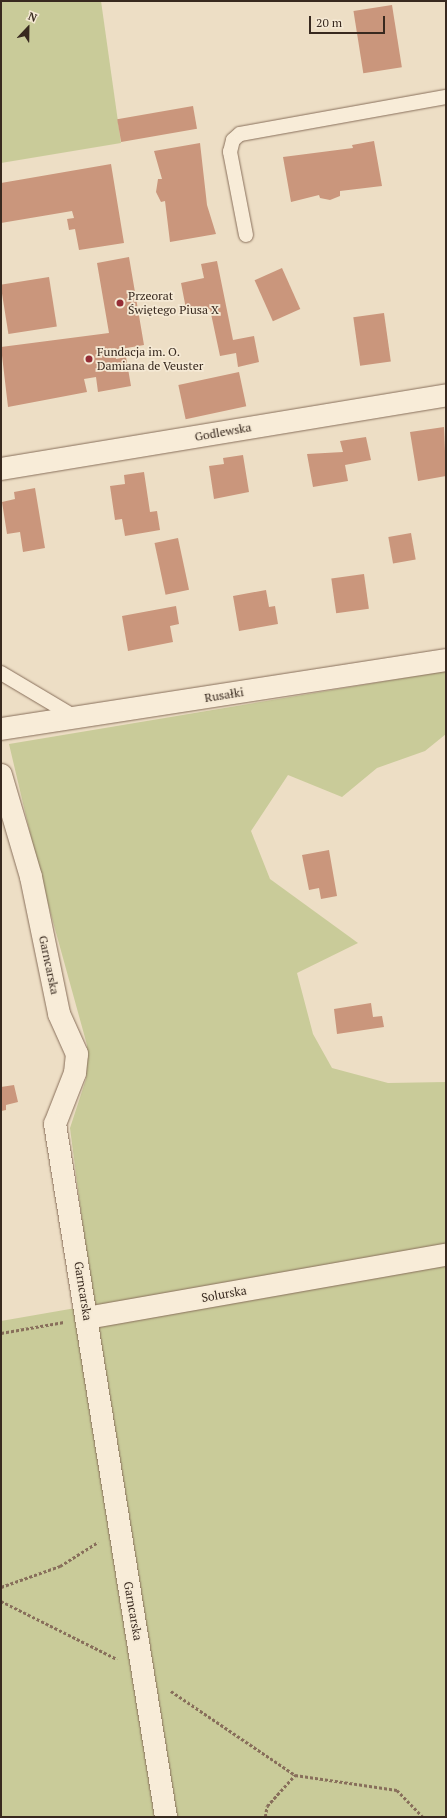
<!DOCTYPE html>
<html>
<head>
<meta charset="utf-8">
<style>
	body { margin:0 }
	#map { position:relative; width:447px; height:1818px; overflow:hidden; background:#eddec5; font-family:"PT Serif",serif }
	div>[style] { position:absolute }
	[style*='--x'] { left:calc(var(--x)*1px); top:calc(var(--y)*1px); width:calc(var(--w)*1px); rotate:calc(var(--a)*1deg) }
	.green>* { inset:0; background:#c9cb99 }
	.building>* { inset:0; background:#ca967c; transform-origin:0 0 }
	.path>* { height:2.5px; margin-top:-1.25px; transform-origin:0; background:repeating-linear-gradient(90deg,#886f5b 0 3px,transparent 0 5px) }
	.roads { filter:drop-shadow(0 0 1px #886f5b) drop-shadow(0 0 1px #886f5b) }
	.lane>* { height:14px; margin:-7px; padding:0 7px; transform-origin:7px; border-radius:7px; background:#f8ecd8 }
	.street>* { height:22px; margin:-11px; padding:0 11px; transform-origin:11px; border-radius:11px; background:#f8ecd8 }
	.dots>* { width:11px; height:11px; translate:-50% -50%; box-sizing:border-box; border:2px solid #f5e9d4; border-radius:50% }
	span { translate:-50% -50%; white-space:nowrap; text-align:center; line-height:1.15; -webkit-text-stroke:3.5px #f5e9d4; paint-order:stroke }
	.poi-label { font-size:12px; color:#38291f }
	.left { translate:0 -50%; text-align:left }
	.street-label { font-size:12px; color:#38291f }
	.frame { position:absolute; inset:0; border:2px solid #38291f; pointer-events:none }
	.north { position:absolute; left:8px; top:8px; width:40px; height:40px; -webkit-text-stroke:3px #f5e9d4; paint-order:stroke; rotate:22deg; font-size:11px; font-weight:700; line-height:16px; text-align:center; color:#38291f }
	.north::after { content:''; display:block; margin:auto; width:14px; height:18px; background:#38291f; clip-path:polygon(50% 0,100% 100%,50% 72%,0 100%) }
	.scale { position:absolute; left:309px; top:16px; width:76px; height:18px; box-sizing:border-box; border:2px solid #38291f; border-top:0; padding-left:5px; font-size:12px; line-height:14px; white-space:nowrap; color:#38291f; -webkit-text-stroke:3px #f5e9d4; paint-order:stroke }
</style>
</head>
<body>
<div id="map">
	<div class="green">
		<i style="clip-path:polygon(1px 1px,101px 1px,121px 143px,1px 163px)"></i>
		<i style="clip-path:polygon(446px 671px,446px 734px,425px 751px,377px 768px,342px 797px,288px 775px,251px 831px,270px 879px,358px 943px,297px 973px,313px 1034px,332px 1068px,388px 1083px,446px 1082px,446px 1817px,1px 1817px,1px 1321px,93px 1305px,70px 1128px,86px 1079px,87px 1045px,39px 871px,9px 744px)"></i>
	</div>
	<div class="building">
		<i style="left:392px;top:5px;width:63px;height:39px;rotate:81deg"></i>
		<i style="left:193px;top:106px;width:23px;height:77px;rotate:80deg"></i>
		<i style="clip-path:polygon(374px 141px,382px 186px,340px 191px,340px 196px,330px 200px,320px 198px,319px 195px,291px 202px,283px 157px,353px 148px,352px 145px)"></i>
		<i style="clip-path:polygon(200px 143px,207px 205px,216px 234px,170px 242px,165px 201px,161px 202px,156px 192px,158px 179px,162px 179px,154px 151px)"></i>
		<i style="clip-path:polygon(111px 164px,124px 243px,79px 250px,75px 229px,69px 230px,67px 219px,74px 218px,72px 211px,1px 223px,1px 183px)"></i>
		<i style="clip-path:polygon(129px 257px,144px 345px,115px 350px,116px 359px,126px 357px,131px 386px,98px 392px,96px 377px,84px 379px,87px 392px,8px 407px,1px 347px,109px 333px,97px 263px)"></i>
		<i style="clip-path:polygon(217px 261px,233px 340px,254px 336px,259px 362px,238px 367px,236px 353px,220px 356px,210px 309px,187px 314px,181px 283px,204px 278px,201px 264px)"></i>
		<i style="left:282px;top:268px;width:45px;height:30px;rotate:66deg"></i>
		<i style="left:49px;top:277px;width:50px;height:49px;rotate:81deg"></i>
		<i style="left:384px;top:313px;width:49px;height:31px;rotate:82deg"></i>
		<i style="left:239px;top:372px;width:35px;height:62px;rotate:78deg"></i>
		<i style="clip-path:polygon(444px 427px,446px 476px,418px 481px,410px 432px)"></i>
		<i style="clip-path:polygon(366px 437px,371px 460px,345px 465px,348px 481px,313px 487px,307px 454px,343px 452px,340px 441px)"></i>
		<i style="clip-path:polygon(243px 455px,249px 492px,214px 499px,209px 466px,224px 464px,223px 458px)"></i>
		<i style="clip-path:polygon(144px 472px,150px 512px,157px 511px,160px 530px,125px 536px,122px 519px,115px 520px,110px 486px,125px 484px,124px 475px)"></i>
		<i style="clip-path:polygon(35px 488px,45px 548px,23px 552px,20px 532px,7px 534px,2px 502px,15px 499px,14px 492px)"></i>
		<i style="left:411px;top:533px;width:27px;height:23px;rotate:80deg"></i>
		<i style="left:178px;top:538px;width:53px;height:24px;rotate:78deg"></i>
		<i style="left:364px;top:574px;width:35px;height:33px;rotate:82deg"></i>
		<i style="clip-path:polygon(266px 590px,269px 607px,275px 606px,278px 624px,239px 631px,233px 596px)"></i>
		<i style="clip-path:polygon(176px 606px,179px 624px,170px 626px,173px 642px,128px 651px,122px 616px)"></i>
		<i style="clip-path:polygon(329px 850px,337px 896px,321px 899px,319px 888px,309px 890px,302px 855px)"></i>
		<i style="clip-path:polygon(371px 1003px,373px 1017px,382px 1016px,384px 1027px,337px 1034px,334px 1009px)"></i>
		<i style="clip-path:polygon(14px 1085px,18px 1102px,6px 1105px,6px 1110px,1px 1111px,1px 1087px)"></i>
	</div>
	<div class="path">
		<i style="--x:1;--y:1333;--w:64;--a:-9.9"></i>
		<i style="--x:1;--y:1587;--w:63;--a:-19.6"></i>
		<i style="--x:60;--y:1566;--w:45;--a:-32.3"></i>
		<i style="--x:1;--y:1601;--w:130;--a:26.6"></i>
		<i style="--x:171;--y:1691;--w:150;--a:34.1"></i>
		<i style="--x:295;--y:1775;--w:103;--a:8.4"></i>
		<i style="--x:397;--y:1790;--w:37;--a:46"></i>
		<i style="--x:265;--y:1817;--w:11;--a:-80"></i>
		<i style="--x:267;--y:1806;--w:42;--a:-47.9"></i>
	</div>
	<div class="roads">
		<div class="lane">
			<i style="--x:246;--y:235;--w:85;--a:-100.9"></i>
			<i style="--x:230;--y:152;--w:12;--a:-76"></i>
			<i style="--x:233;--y:140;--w:9;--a:-41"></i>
			<i style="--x:240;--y:134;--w:209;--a:-10.2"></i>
			<i style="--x:1;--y:673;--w:86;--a:30.7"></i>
		</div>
		<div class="street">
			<i style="--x:1;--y:469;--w:451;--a:-9.4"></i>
			<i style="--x:1;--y:729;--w:450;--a:-8.8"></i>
			<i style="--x:1;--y:775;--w:106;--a:73.6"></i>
			<i style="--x:31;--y:877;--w:140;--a:78.4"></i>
			<i style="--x:59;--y:1014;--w:44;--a:65.8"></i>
			<i style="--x:77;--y:1054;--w:19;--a:96"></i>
			<i style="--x:75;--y:1073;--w:55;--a:111.4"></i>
			<i style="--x:55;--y:1124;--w:702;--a:80.9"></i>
			<i style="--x:87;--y:1318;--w:364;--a:-10"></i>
		</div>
	</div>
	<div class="dots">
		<i style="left:120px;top:303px;background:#952d36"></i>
		<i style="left:89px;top:359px;background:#952d36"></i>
	</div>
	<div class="poi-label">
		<span class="left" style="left:128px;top:303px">Przeorat<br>Świętego Piusa X</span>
		<span class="left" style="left:97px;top:359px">Fundacja im. O.<br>Damiana de Veuster</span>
	</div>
	<div class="street-label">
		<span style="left:223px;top:432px;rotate:-10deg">Godlewska</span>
		<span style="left:224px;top:695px;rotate:-9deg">Rusałki</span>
		<span style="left:49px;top:965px;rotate:78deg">Garncarska</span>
		<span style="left:83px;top:1291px;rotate:81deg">Garncarska</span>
		<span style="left:224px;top:1294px;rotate:-10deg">Solurska</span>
		<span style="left:133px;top:1611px;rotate:80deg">Garncarska</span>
	</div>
	<div class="frame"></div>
	<div class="north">N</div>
	<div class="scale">20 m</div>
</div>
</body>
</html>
